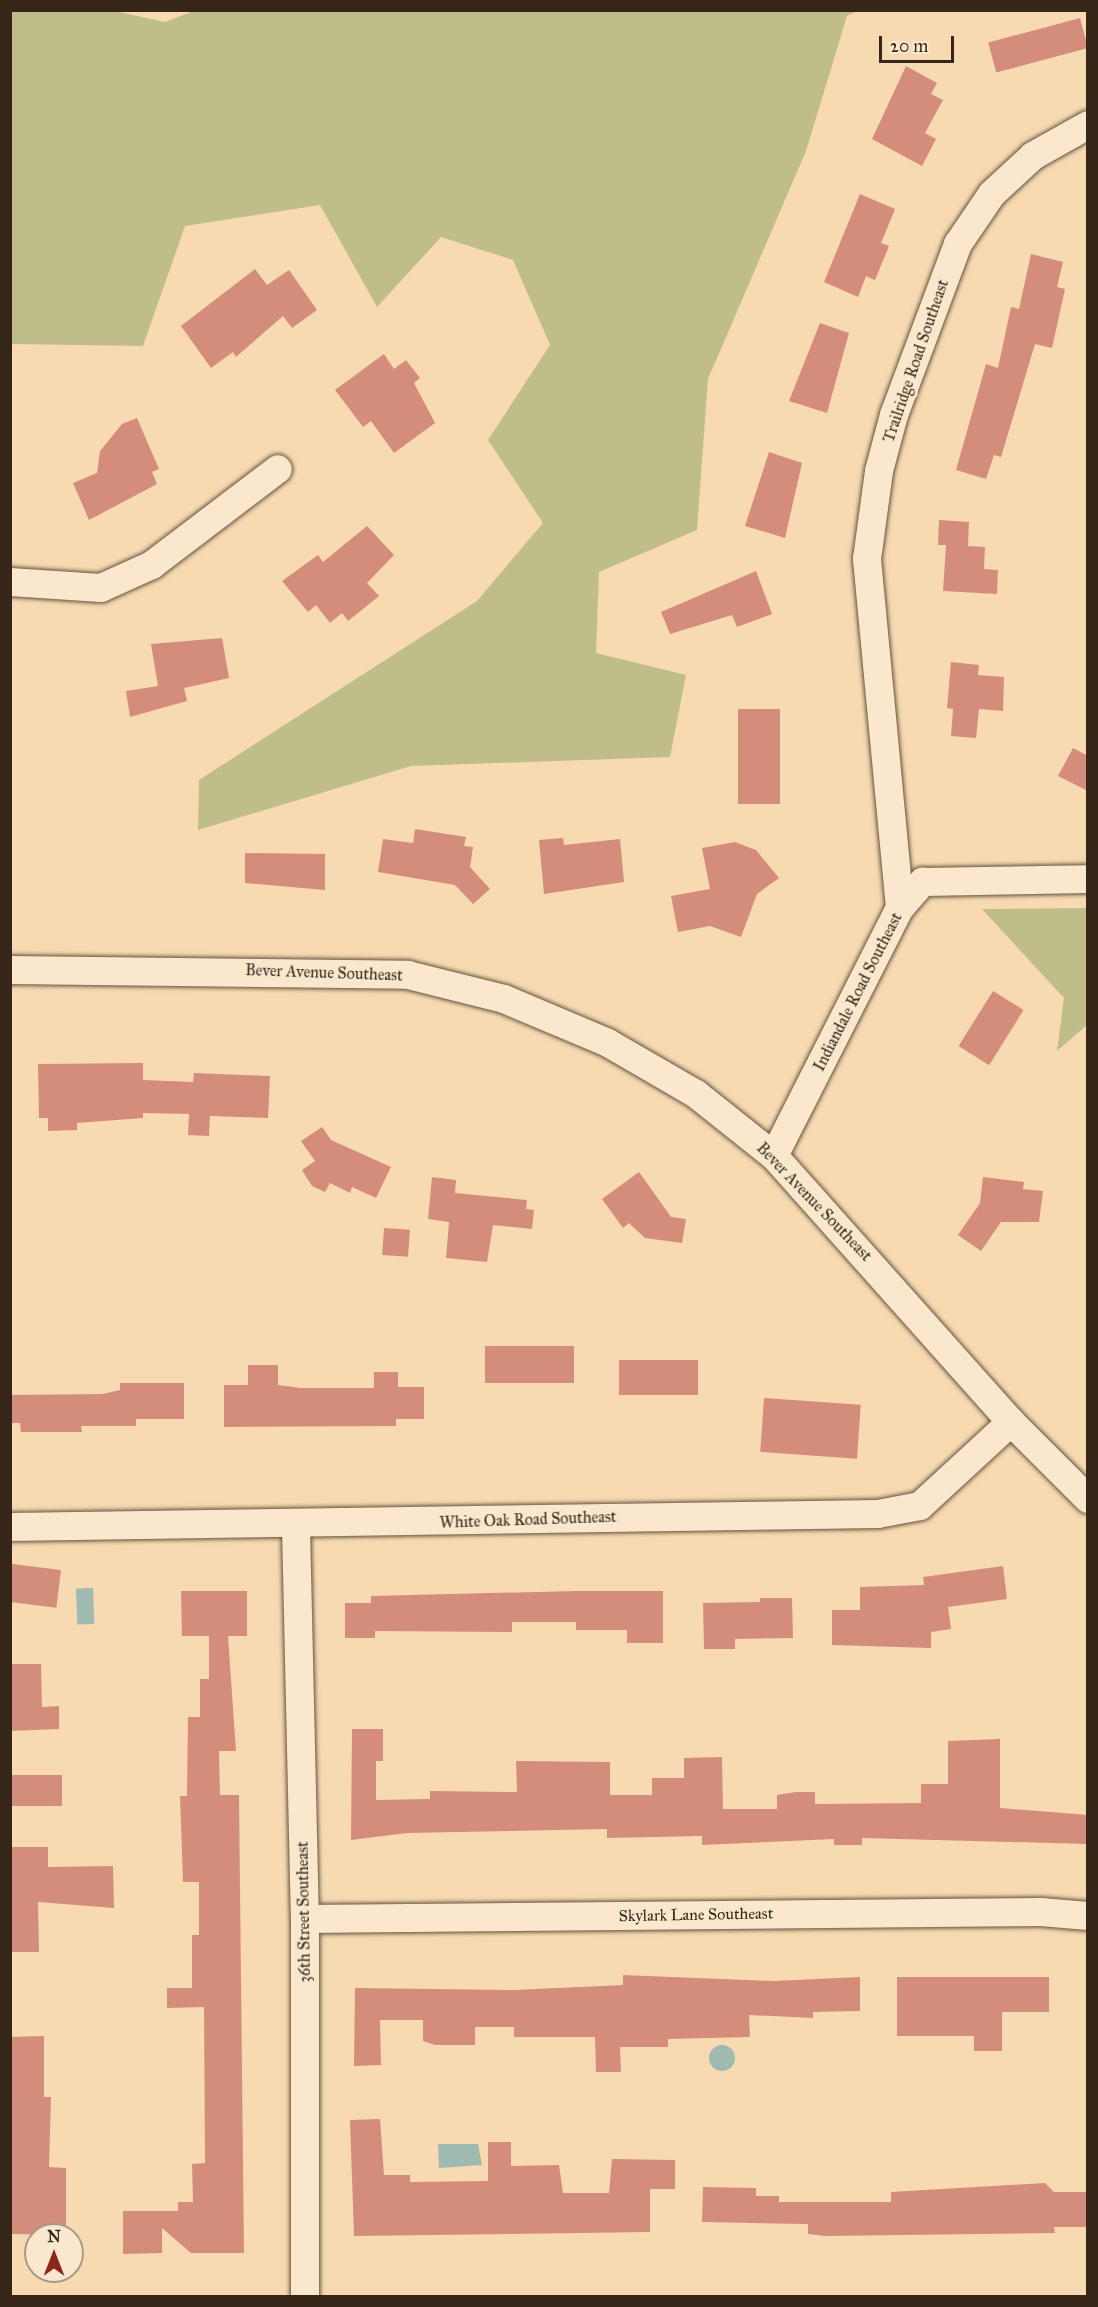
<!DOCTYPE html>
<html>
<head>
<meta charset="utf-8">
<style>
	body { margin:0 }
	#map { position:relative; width:1098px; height:2307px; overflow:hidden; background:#f7dab2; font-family:"IM FELL Great Primer",serif }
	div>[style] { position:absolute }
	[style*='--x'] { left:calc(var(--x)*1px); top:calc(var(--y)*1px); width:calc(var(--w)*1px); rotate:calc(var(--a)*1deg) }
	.green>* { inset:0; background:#bfbe8a }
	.water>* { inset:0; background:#9ebab1; transform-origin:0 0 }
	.round { border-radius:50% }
	.building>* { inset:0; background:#d58d7b; transform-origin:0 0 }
	.roads { filter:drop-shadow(0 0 2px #66533e) drop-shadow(0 0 2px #66533e) }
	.minor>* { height:28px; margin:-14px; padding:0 14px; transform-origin:14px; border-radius:14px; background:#fae7cd }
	span { translate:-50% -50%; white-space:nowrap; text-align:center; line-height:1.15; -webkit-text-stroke:6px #fae7cd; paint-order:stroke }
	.street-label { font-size:16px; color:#352617 }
	.frame { position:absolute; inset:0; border:12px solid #352617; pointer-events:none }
	.north { position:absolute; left:24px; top:2223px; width:60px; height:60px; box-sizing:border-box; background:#fae7cd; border:2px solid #ab9a84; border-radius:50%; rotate:0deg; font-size:16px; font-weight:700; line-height:24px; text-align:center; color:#352617 }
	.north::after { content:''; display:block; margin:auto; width:21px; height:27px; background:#8f2418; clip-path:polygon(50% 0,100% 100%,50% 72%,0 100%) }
	.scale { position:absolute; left:879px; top:36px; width:75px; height:27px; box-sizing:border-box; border:3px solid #352617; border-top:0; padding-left:8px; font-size:18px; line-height:21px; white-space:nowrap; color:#352617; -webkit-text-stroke:4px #fae7cd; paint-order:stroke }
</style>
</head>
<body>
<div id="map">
	<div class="green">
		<i style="clip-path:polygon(196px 10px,857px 11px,847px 16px,806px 151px,708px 379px,697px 530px,599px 572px,596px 653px,686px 675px,670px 757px,411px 766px,198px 830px,199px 780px,477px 601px,543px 523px,488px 440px,550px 345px,513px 260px,441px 237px,377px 307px,320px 205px,185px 226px,143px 346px,11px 344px,11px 11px,115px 11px,165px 22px)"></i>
		<i style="clip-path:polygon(1087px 908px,1087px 1025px,1057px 1051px,1064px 998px,982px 909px)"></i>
	</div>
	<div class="water">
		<i style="left:93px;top:1588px;width:36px;height:17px;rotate:88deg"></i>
		<i class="round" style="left:709px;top:2045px;width:26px;height:26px"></i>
		<i style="clip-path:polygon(438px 2144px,478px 2144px,482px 2165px,439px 2168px)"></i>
	</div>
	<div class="building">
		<i style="left:1080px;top:18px;width:31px;height:95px;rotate:75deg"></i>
		<i style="clip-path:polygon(906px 66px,937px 83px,931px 94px,943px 100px,925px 133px,936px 139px,922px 166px,872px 139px)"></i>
		<i style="clip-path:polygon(860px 194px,895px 209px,881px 243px,889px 246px,875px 280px,866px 276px,858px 297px,824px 282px)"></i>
		<i style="clip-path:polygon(1031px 254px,1063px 262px,1057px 287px,1065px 289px,1052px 348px,1035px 344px,1001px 457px,994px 455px,986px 479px,956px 470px,986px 364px,998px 368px,1011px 307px,1019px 309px)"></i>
		<i style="clip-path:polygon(255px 269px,267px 285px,289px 270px,317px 310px,292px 328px,283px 316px,236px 357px,233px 352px,211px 368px,181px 326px)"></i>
		<i style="clip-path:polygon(820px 323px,849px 333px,827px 413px,789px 401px)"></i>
		<i style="clip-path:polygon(384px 354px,394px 369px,406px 360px,420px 378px,414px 383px,435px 423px,394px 453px,371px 421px,363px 427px,335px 390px)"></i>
		<i style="clip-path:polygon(137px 418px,159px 469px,152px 472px,157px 484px,89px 520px,73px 483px,97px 473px,100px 451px,122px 424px)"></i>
		<i style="clip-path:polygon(769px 452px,802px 463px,785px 538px,745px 526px)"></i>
		<i style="clip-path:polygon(939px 520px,969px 522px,968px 546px,985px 547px,984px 569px,998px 570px,997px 594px,943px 591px,946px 545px,938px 545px)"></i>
		<i style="clip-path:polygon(367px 526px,394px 555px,367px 583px,379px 596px,348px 621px,342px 613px,330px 623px,316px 605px,308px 612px,282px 581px,318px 555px,323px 562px)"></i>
		<i style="clip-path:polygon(756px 571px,772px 614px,737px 627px,732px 615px,670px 634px,661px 612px)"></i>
		<i style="clip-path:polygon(222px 638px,229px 678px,184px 688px,187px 701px,130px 717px,126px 691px,158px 686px,151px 644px)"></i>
		<i style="clip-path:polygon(951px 662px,979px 665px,978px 675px,1004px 677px,1003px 711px,979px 709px,976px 738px,951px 736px,953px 709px,947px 708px)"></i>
		<i style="left:738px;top:709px;width:42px;height:95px"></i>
		<i style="clip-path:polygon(1073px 748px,1088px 756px,1088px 791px,1058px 776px)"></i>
		<i style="clip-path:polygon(415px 829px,466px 837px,464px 846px,473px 847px,470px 867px,490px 889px,473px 904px,455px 885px,378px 872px,383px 839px,413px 843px)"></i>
		<i style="clip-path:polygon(563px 838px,564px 845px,620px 839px,624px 882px,544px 894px,539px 840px)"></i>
		<i style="clip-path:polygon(735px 842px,756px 850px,779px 878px,757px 894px,741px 937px,710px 926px,678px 932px,671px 896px,710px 889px,702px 848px)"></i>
		<i style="clip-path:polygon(245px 853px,325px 854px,325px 890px,245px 883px)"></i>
		<i style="left:993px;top:991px;width:36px;height:65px;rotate:32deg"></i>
		<i style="clip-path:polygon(143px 1063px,143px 1080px,193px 1082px,194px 1073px,270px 1076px,268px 1118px,210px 1116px,209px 1136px,188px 1135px,189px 1114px,143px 1113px,143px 1118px,77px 1123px,77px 1130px,48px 1131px,48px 1118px,39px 1118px,38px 1064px)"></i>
		<i style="clip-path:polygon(322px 1127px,331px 1140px,391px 1167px,376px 1198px,352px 1187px,350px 1193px,330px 1183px,325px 1192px,312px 1186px,302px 1170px,315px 1161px,301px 1141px)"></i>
		<i style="clip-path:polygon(639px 1172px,671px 1217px,686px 1219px,682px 1243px,645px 1238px,629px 1223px,623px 1228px,602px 1199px)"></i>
		<i style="clip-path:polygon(432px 1177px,456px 1180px,455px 1193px,527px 1200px,526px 1209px,534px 1210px,532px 1229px,493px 1225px,487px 1262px,446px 1258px,449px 1222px,428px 1219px)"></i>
		<i style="clip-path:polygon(983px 1177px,1024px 1182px,1023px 1189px,1043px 1191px,1039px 1222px,1001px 1222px,981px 1251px,958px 1235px,980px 1203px)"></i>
		<i style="left:384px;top:1228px;width:26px;height:27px;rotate:4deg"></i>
		<i style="left:485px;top:1346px;width:89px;height:37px"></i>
		<i style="left:619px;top:1360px;width:79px;height:35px"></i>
		<i style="clip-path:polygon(248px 1365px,278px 1365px,278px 1385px,301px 1388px,374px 1388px,374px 1372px,398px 1372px,398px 1387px,424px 1387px,424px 1419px,396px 1419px,396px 1426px,224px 1427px,224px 1385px,248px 1385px)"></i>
		<i style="clip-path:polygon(120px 1383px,184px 1383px,184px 1419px,136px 1419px,136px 1426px,81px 1426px,82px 1432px,21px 1432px,20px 1423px,10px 1423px,10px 1395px,103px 1394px,120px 1390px)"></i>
		<i style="left:764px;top:1398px;width:97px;height:54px;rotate:4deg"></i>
		<i style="clip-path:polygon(1003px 1566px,1007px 1599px,948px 1607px,951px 1629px,931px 1632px,931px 1648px,832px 1645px,832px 1610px,860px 1610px,860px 1587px,924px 1585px,923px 1577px)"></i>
		<i style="left:61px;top:1570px;width:38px;height:51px;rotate:97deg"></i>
		<i style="clip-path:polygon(181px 1591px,247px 1591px,247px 1636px,228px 1636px,236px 1751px,219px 1751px,220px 1795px,239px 1795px,244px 2253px,191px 2253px,162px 2228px,162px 2253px,123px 2254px,123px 2211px,178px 2211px,178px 2202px,193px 2202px,192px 2164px,205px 2163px,204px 2007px,167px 2008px,167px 1988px,192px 1988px,192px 1935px,199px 1935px,199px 1882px,183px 1882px,180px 1796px,187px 1796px,188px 1717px,200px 1717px,200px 1679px,209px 1679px,209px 1636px,182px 1636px)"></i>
		<i style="clip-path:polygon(576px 1591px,663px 1591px,663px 1643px,627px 1643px,627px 1630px,576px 1630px,576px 1622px,512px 1622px,512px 1632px,375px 1631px,375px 1638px,345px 1638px,345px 1603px,371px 1603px,371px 1596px)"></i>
		<i style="clip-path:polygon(760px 1598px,792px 1598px,793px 1638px,735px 1639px,735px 1649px,704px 1649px,703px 1603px,760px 1602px)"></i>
		<i style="clip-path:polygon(10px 1664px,41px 1664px,42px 1707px,59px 1706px,59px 1729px,10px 1731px)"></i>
		<i style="clip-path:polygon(352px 1729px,383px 1729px,383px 1761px,376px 1761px,376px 1800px,430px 1799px,430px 1791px,517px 1792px,516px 1761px,610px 1762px,610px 1795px,652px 1795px,652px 1778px,684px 1778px,684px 1758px,722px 1757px,723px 1809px,777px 1809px,777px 1795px,796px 1792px,815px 1792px,815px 1804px,921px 1803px,921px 1784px,948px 1784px,948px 1741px,1000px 1739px,1000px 1808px,1088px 1815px,1088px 1844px,862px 1838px,862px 1845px,834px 1845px,834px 1839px,702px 1845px,702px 1836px,607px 1838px,607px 1829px,407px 1833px,351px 1840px)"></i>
		<i style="left:62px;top:1775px;width:31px;height:52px;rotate:90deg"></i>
		<i style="clip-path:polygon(10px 1847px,48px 1847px,48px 1867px,113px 1866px,114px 1908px,38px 1902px,39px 1952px,10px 1952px)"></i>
		<i style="clip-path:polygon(623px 1975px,773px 1981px,860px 1977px,860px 2011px,813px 2012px,813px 2018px,749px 2015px,750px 2037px,668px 2039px,668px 2047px,620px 2047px,621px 2072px,596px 2072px,595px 2037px,514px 2037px,514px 2027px,475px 2027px,475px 2045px,435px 2045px,423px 2041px,423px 2020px,380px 2020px,381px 2065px,354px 2066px,355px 1988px,514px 1990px,623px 1985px)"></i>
		<i style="clip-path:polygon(897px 1977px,1049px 1977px,1049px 2012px,1002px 2012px,1002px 2051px,974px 2051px,974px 2036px,897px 2036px)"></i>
		<i style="clip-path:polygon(44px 2036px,44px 2097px,51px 2097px,49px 2167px,66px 2168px,66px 2235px,10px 2234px,10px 2037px)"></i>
		<i style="clip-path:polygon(380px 2119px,384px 2175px,410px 2175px,410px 2182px,488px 2181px,488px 2142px,511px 2142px,511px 2166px,559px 2165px,563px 2193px,609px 2193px,612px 2159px,675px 2160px,675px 2189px,650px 2189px,650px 2232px,354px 2236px,350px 2120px)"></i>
		<i style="clip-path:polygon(1045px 2183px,1054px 2192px,1088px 2192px,1088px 2227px,1054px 2227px,1055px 2233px,825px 2236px,808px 2234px,808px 2224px,702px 2222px,703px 2187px,756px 2188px,756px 2196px,779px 2196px,779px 2202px,891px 2202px,891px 2192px)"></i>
	</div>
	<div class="roads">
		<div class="minor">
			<i style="--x:10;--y:582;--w:91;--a:3.8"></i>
			<i style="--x:101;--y:588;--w:56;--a:-24.3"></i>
			<i style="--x:152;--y:565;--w:158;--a:-37.3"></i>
			<i style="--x:900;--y:908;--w:351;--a:-95.4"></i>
			<i style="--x:867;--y:559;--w:89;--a:-82.2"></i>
			<i style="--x:879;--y:471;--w:58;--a:-75"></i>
			<i style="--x:894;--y:415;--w:183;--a:-69.5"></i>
			<i style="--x:958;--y:244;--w:60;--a:-55.8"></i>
			<i style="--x:992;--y:194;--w:56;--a:-42.8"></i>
			<i style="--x:1033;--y:156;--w:63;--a:-29.4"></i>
			<i style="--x:10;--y:970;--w:398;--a:0.7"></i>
			<i style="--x:408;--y:975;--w:99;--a:14"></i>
			<i style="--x:504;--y:999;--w:113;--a:22.9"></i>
			<i style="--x:608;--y:1043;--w:102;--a:30.1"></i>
			<i style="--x:696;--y:1094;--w:100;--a:38.5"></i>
			<i style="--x:774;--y:1156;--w:356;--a:48.3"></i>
			<i style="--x:1011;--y:1422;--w:109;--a:45"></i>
			<i style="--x:774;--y:1156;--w:278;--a:-63.1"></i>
			<i style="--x:900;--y:908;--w:35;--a:-49"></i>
			<i style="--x:923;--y:882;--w:165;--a:-1"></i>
			<i style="--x:10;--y:1527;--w:868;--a:-0.86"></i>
			<i style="--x:878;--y:1514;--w:43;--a:-10.8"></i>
			<i style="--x:920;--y:1506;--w:124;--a:-42.7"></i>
			<i style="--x:296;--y:1527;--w:392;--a:88.7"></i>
			<i style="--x:305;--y:1919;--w:377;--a:90"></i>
			<i style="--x:305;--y:1919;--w:736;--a:-0.54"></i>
			<i style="--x:1041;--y:1912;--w:47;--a:4.9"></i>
		</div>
	</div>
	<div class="street-label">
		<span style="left:916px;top:361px;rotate:-71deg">Trailridge Road Southeast</span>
		<span style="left:324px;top:973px;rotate:2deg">Bever Avenue Southeast</span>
		<span style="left:858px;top:992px;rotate:-63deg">Indiandale Road Southeast</span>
		<span style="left:814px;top:1202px;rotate:46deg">Bever Avenue Southeast</span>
		<span style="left:528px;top:1520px;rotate:-2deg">White Oak Road Southeast</span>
		<span style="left:304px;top:1912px;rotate:-91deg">36th Street Southeast</span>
		<span style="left:696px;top:1915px;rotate:-1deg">Skylark Lane Southeast</span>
	</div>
	<div class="frame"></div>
	<div class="north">N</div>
	<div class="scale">20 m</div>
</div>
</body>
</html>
